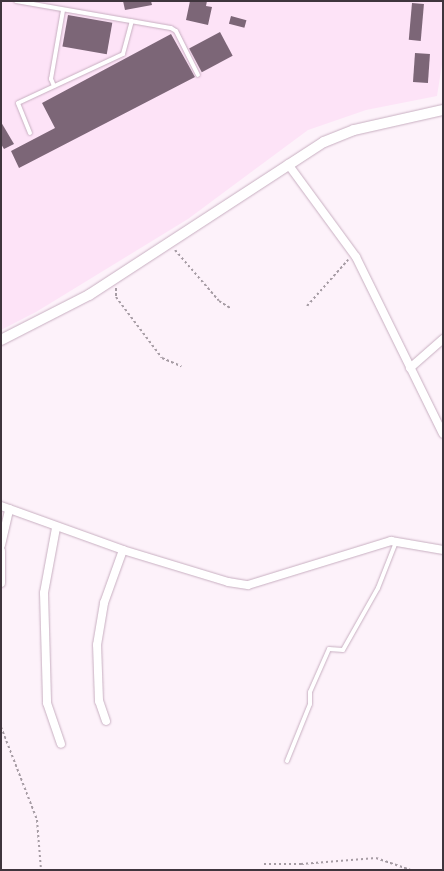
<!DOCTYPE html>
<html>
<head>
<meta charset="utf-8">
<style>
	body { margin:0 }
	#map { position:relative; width:444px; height:871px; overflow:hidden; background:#fdf2fa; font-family:"Work Sans",sans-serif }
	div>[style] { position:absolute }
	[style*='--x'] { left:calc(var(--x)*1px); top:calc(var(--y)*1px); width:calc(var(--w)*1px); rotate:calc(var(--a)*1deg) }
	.built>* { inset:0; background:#fde3f7 }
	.building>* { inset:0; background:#7c6677; transform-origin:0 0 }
	.path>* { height:2px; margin-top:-1px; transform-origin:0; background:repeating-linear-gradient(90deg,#a69ca4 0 2.5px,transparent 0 5px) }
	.roads { filter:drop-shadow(0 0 1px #c8afc1) drop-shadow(0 0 1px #c8afc1) }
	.service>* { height:4px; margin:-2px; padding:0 2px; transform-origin:2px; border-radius:2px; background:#fff }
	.minor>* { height:8px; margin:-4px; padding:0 4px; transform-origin:4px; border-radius:4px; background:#fff }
	.secondary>* { height:10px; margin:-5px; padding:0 5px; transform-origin:5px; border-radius:5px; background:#fff }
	span { translate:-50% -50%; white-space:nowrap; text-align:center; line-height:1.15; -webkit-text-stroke:5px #fff; paint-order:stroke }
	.frame { position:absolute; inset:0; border:2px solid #3f353d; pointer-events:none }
</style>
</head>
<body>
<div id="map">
	<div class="built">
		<i style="clip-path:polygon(1px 1px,443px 1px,443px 58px,437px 96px,366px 110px,308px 130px,188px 219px,36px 312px,1px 330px)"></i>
	</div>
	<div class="building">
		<i style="clip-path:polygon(123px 1px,151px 1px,152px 5px,125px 10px)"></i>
		<i style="clip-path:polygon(190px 1px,207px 1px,206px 6px,212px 7px,208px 25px,186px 20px)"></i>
		<i style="left:412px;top:3px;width:12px;height:37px;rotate:5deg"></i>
		<i style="left:68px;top:15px;width:45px;height:32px;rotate:10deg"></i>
		<i style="left:231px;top:16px;width:16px;height:8px;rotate:15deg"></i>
		<i style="left:220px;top:32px;width:27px;height:35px;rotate:62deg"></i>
		<i style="clip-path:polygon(171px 34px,195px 77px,19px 168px,11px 151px,55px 128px,42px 103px)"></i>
		<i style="left:415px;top:53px;width:15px;height:29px;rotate:4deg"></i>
		<i style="clip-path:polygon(1px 122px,14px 144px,4px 149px,1px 144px)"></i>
	</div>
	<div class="path">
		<i style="--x:175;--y:250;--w:67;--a:49.2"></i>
		<i style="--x:219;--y:301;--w:13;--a:32"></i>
		<i style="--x:116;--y:288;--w:9;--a:90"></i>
		<i style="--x:116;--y:297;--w:76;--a:53"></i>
		<i style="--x:162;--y:358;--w:21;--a:23"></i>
		<i style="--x:307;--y:306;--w:62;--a:-48.3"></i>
		<i style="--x:1;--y:727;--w:100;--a:68.8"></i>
		<i style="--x:37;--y:820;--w:50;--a:85.4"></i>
		<i style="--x:264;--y:864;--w:37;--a:0"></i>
		<i style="--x:301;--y:864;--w:75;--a:-4.6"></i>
		<i style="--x:376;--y:858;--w:36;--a:19"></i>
	</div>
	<div class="roads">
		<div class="service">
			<i style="--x:16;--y:1;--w:157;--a:9.9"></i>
			<i style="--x:171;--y:28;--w:6;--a:31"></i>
			<i style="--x:176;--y:31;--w:49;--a:63.4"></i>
			<i style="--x:54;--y:86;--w:8;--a:-113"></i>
			<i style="--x:51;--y:79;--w:70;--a:-80.1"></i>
			<i style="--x:30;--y:133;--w:32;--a:-112"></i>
			<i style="--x:18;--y:103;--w:116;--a:-25"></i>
			<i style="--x:123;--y:54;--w:34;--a:-75"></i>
			<i style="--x:287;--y:761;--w:61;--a:-68"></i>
			<i style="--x:310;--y:704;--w:12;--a:-90"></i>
			<i style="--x:310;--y:692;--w:47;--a:-66.2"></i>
			<i style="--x:329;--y:649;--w:14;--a:4"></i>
			<i style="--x:343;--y:650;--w:71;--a:-60.6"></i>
			<i style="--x:378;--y:588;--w:49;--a:-68.6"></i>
		</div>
		<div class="minor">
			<i style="--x:288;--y:164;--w:115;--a:53.8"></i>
			<i style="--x:356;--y:257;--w:197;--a:63.8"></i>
			<i style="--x:410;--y:368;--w:44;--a:-41.3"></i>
			<i style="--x:1;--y:506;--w:130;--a:19.8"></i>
			<i style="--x:123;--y:550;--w:110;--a:16.9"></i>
			<i style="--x:228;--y:582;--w:20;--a:9"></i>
			<i style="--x:248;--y:585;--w:150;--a:-17.1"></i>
			<i style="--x:391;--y:541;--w:53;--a:9.8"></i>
			<i style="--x:56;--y:528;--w:66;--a:100.5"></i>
			<i style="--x:44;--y:593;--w:110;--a:88.4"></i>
			<i style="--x:47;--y:703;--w:43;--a:71.1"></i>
			<i style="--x:1;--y:545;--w:37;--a:-77"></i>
			<i style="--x:1;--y:551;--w:32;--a:90"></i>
			<i style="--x:106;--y:721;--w:21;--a:-109"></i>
			<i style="--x:99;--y:701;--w:56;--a:-92"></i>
			<i style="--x:97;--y:645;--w:43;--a:-80.5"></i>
			<i style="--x:104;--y:603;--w:56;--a:-70.3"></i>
		</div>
		<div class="secondary">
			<i style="--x:1;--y:340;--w:99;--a:-27.1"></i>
			<i style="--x:89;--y:295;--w:280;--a:-33.1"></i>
			<i style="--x:324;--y:142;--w:32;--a:-22"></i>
			<i style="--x:354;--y:130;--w:91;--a:-12.7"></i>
		</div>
	</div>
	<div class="frame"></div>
</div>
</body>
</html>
